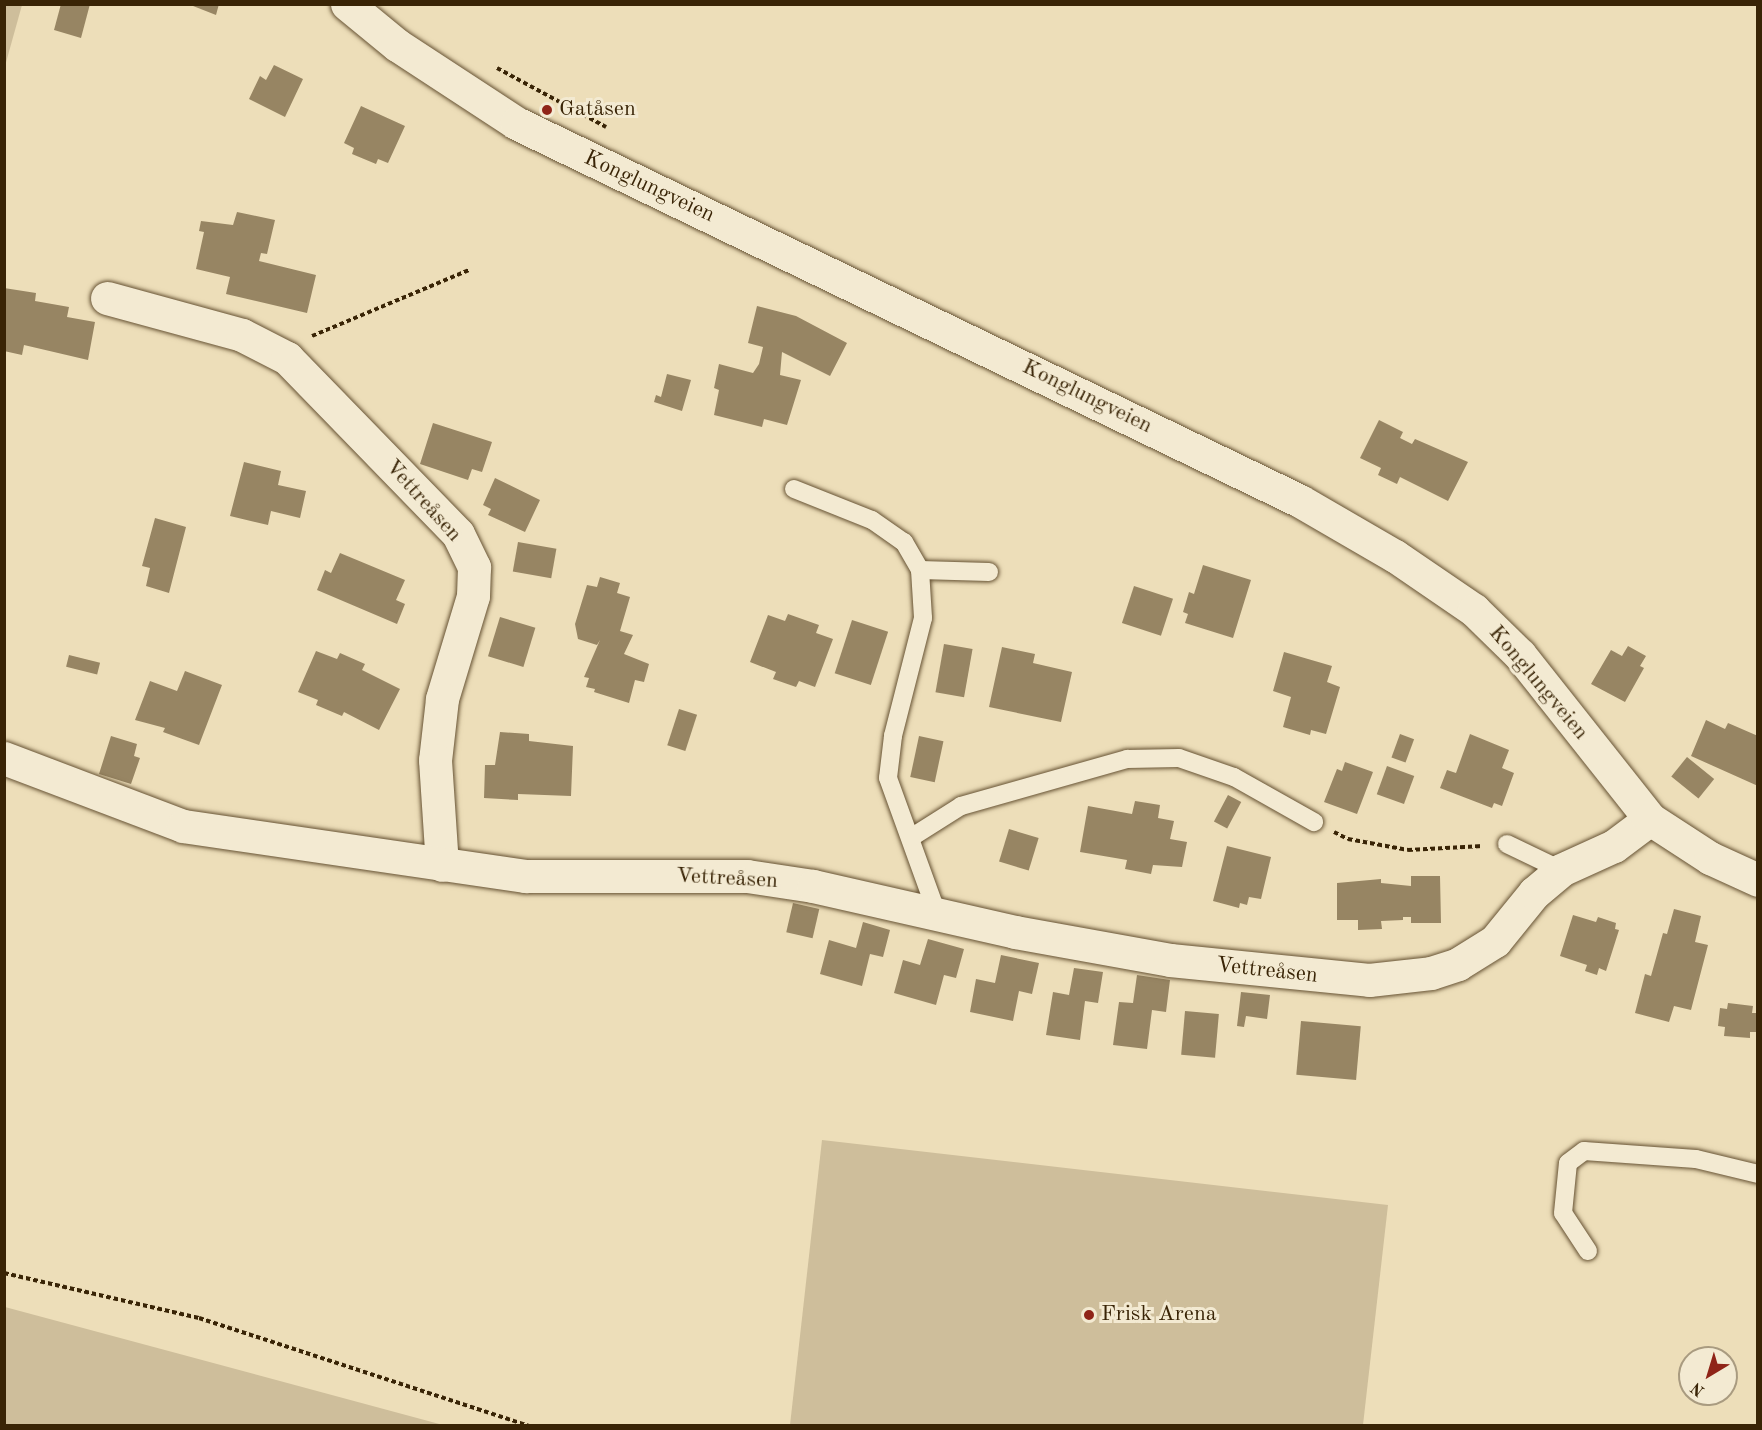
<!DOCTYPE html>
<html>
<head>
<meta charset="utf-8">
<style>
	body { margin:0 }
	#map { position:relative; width:1762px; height:1430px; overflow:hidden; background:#eddeb9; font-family:"Old Standard TT",serif }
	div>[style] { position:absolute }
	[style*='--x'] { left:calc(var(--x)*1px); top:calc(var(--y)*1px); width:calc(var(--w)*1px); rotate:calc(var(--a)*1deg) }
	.green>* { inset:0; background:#cebe9b }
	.building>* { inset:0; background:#978563; transform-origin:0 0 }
	.path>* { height:4px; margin-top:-2px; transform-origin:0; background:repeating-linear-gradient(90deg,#392406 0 4.5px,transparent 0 7.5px) }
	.roads { filter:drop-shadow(0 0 2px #665233) drop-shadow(0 0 2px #665233) }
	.lane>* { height:18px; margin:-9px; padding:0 9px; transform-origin:9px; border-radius:9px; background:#f3ead2 }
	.street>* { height:33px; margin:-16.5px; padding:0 16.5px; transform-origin:16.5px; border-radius:16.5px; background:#f3ead2 }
	.secondary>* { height:33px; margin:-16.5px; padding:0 16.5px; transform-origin:16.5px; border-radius:16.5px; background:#f3ead2 }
	.dots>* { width:16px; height:16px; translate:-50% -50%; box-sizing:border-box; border:3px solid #f3ead2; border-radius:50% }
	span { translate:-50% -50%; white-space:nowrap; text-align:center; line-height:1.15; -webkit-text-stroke:6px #f3ead2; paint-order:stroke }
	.poi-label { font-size:22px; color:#392406 }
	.left { translate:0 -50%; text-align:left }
	.street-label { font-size:22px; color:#392406 }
	.frame { position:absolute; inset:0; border:6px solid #392406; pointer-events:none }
	.north { position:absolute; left:1678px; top:1346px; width:60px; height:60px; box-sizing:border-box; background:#f3ead2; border:2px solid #a99b80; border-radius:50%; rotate:218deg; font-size:16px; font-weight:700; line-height:24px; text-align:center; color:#392406 }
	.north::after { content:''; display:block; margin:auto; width:21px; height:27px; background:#8f2418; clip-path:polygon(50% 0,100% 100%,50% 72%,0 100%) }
</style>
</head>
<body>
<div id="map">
	<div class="green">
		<i style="clip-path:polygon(5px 4px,22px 5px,5px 66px,4px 5px)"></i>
		<i style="clip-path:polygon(822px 1140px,1388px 1205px,1363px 1425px,790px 1425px)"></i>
		<i style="clip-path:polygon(5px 1307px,443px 1425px,5px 1425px)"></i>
	</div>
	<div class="building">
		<i style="clip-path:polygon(61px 4px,90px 4px,81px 38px,54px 30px)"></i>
		<i style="clip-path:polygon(188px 4px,219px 4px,216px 15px)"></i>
		<i style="clip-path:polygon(274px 65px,303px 79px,285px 117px,249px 99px,260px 76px,266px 80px)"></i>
		<i style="clip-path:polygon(361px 106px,405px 126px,388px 163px,378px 159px,376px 164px,352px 154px,354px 148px,344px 143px)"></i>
		<i style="clip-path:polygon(237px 212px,275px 220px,267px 254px,261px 253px,259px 261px,316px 275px,307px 313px,226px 294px,230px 277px,196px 269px,204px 232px,199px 231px,201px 221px,233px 225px)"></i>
		<i style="clip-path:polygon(4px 288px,36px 293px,35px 301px,69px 307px,67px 317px,95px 322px,88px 360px,24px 345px,22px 355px,4px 351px)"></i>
		<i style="clip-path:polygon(757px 306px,796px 316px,847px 343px,830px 376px,782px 352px,780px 375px,801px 380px,787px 425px,764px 419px,762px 427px,714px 415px,719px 390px,714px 388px,719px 364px,753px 373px,759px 364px,763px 347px,748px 343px)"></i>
		<i style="clip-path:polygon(667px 374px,691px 380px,682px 411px,654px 402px,656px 395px,661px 397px)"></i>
		<i style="clip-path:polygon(1379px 420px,1403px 432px,1400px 438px,1412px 444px,1415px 439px,1468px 462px,1448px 501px,1400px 477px,1397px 484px,1378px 475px,1381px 468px,1360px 458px)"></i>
		<i style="clip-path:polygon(433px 423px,492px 442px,482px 472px,472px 469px,468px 480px,420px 464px)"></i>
		<i style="clip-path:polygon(244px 462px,281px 471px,278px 485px,306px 491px,300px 518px,271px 511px,268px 525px,230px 516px)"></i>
		<i style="clip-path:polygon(495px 478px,540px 500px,525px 532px,488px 515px,491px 509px,483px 505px)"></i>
		<i style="clip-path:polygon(155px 518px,186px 527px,169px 593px,146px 586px,150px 568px,142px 566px)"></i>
		<i style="left:518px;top:542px;width:39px;height:30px;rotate:10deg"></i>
		<i style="clip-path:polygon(340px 553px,405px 580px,396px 600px,405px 604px,397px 624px,317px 590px,325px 570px,331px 573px)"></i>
		<i style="clip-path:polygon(1203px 565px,1251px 580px,1233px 638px,1185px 623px,1188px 614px,1183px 612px,1189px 592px,1194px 594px)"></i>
		<i style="clip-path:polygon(600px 577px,620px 583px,617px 593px,630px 597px,620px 631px,633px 635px,624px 654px,649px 664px,644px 682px,635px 680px,629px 703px,594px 692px,595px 689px,586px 687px,589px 678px,584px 677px,600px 640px,597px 645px,578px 639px,575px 624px,587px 585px,597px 587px)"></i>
		<i style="left:1134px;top:586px;width:41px;height:39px;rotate:18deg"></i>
		<i style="clip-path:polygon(788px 614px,819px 625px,816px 633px,833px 639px,815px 687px,799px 681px,796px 687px,773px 679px,776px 672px,750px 662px,768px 615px,785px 621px)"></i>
		<i style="left:500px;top:617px;width:37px;height:41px;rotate:17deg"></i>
		<i style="left:852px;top:620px;width:38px;height:56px;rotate:18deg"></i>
		<i style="left:944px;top:644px;width:29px;height:49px;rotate:10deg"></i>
		<i style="clip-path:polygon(1628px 646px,1646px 656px,1640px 666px,1644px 668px,1625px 702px,1591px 684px,1611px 650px,1622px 656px)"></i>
		<i style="clip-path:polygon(1002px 647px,1035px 654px,1033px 663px,1072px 672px,1061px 722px,989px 707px)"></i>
		<i style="clip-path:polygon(316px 651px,337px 659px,340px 653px,365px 664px,362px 670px,400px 689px,379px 730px,344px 712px,342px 716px,316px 705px,318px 700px,298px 692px)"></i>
		<i style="clip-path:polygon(1284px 652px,1332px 666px,1327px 682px,1340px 687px,1326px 734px,1311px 730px,1310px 735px,1283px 727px,1291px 697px,1273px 691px)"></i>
		<i style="left:69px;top:655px;width:32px;height:12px;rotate:14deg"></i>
		<i style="clip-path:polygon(185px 671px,222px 685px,199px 745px,163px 732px,165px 728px,135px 720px,150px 681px,177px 691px)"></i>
		<i style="left:679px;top:709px;width:19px;height:38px;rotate:18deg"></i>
		<i style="clip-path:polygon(1706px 720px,1725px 729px,1728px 723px,1758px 736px,1758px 786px,1691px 756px)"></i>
		<i style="clip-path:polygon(500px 732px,529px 734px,529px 741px,573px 746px,571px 796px,518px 794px,518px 800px,484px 798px,485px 765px,495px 765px)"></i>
		<i style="left:1400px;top:734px;width:15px;height:25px;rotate:20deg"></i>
		<i style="clip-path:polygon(1470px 734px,1509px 750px,1502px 768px,1514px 773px,1502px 806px,1494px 803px,1492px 808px,1440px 788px,1447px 770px,1456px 773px)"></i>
		<i style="clip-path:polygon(111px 736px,137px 744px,134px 756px,140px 758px,131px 784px,99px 774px)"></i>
		<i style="left:919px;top:736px;width:25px;height:42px;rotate:12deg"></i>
		<i style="left:1687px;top:757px;width:35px;height:25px;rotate:39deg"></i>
		<i style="clip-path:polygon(1345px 762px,1373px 772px,1357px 814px,1324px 802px,1337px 769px,1342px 771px)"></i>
		<i style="left:1387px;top:766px;width:29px;height:30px;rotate:20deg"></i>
		<i style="left:1228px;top:795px;width:15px;height:30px;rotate:28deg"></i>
		<i style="clip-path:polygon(1135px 801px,1160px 805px,1158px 818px,1174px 821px,1170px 839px,1187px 842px,1182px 867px,1153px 865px,1151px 874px,1125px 869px,1127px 860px,1080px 852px,1088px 806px,1132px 814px)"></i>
		<i style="left:1009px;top:829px;width:31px;height:34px;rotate:17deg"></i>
		<i style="clip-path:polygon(1227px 846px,1271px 857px,1261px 899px,1249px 897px,1247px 905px,1240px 903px,1239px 908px,1213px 901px)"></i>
		<i style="clip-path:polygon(1411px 876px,1440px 876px,1441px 923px,1411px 923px,1411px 917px,1403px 917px,1403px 920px,1381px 921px,1382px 929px,1358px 930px,1358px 920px,1337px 920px,1337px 883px,1381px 879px,1381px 883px,1411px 886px)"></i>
		<i style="left:793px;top:903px;width:27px;height:30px;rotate:13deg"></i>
		<i style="clip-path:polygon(1674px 909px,1701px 916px,1695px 942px,1708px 945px,1691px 1010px,1674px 1006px,1669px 1022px,1635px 1013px,1645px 974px,1651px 976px,1663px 933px,1667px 934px)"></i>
		<i style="clip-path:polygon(1573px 915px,1596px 922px,1598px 917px,1616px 923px,1615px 929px,1619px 930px,1606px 971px,1599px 968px,1597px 975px,1585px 971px,1587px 965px,1560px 956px)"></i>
		<i style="clip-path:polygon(863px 922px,890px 930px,883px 957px,870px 954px,862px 986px,820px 974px,829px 940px,856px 948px)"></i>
		<i style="clip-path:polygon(928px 939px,964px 949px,956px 978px,944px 975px,936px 1005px,894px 993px,903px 960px,920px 965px)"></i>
		<i style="clip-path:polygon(1001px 955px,1039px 963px,1032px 994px,1019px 991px,1013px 1021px,970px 1012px,976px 979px,995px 983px)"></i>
		<i style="clip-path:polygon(1074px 968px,1103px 972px,1098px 1003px,1085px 1001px,1080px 1040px,1046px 1035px,1053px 992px,1069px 995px)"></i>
		<i style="clip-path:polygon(1137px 975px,1170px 980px,1166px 1012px,1152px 1010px,1147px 1049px,1113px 1045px,1119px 1002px,1133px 1003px)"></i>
		<i style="clip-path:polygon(1241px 992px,1270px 995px,1267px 1019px,1246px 1016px,1244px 1027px,1237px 1026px)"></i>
		<i style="clip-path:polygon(1728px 1003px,1753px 1006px,1752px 1013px,1758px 1013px,1757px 1032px,1750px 1032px,1750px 1038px,1724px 1036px,1725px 1027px,1718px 1026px,1720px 1008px,1727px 1009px)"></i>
		<i style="left:1185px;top:1011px;width:34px;height:44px;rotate:5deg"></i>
		<i style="left:1301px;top:1021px;width:60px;height:54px;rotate:5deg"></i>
	</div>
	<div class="path">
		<i style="--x:497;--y:68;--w:124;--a:28.4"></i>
		<i style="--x:312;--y:336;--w:170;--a:-22.8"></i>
		<i style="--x:1334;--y:832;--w:16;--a:27"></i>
		<i style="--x:1348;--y:839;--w:61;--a:10.4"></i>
		<i style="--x:1408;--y:850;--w:75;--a:-3.1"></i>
		<i style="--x:4;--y:1273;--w:200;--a:13"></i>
		<i style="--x:199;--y:1318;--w:347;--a:18.1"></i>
	</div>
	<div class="roads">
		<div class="lane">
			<i style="--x:794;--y:489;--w:84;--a:21.7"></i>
			<i style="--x:872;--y:520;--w:39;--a:35"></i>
			<i style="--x:904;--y:542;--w:32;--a:60"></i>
			<i style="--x:920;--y:570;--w:48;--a:86.4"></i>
			<i style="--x:923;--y:618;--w:122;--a:104.3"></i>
			<i style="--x:893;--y:736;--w:42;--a:96.8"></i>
			<i style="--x:888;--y:778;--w:144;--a:70.1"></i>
			<i style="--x:920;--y:570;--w:69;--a:1.7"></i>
			<i style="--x:912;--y:837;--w:58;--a:-32.3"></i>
			<i style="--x:961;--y:806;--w:173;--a:-15.8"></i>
			<i style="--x:1127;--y:759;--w:52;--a:-1.1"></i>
			<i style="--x:1179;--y:758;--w:58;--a:19.1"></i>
			<i style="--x:1234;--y:777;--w:92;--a:29.4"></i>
			<i style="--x:1507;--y:844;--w:60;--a:25.7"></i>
			<i style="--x:1588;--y:1251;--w:45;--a:-123.3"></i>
			<i style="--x:1563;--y:1213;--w:50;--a:-84.3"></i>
			<i style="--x:1568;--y:1163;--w:20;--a:-37"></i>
			<i style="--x:1584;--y:1151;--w:112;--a:4.1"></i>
			<i style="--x:1696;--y:1159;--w:64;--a:13.6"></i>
		</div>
		<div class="street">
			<i style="--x:107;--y:298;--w:140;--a:15.3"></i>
			<i style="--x:242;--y:335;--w:51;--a:27.1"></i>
			<i style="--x:287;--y:358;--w:245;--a:45.8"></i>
			<i style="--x:458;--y:534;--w:37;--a:64"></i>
			<i style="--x:474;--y:567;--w:29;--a:92"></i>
			<i style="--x:473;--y:596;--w:108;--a:106.8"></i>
			<i style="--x:442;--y:699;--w:61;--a:96.5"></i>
			<i style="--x:435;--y:760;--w:105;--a:86.2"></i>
			<i style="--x:4;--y:758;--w:191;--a:20.8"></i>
			<i style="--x:183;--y:826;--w:346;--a:8.3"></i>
			<i style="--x:525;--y:876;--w:222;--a:0"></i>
			<i style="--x:747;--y:876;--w:67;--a:8.6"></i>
			<i style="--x:813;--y:886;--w:207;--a:12.8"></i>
			<i style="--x:1015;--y:932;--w:158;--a:10.2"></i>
			<i style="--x:1170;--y:960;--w:200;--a:5.7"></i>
			<i style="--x:1369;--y:980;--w:62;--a:-6.4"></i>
			<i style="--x:1431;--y:973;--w:28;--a:-18"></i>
			<i style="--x:1458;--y:964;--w:44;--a:-31.9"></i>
			<i style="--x:1495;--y:941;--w:62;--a:-50.9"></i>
			<i style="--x:1534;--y:893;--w:35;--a:-40"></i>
			<i style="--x:1561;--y:870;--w:58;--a:-24.4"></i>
			<i style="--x:1614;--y:846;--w:45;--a:-36.9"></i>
		</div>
		<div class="secondary">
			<i style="--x:347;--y:4;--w:65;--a:39.4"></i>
			<i style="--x:397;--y:45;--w:142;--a:33.2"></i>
			<i style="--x:516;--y:123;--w:870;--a:25.74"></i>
			<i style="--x:1300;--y:501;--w:110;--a:30.1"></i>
			<i style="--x:1395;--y:556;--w:96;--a:34.4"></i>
			<i style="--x:1474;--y:610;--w:64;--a:44.4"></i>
			<i style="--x:1520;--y:655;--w:209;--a:51.6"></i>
			<i style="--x:1650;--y:819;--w:72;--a:33"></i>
			<i style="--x:1710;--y:858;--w:53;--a:24.6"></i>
		</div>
	</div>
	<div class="dots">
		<i style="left:547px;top:110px;background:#8f2418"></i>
		<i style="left:1089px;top:1315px;background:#8f2418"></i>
	</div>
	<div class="poi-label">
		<span class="left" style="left:559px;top:110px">Gatåsen</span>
		<span class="left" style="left:1101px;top:1315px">Frisk Arena</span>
	</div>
	<div class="street-label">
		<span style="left:649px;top:187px;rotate:25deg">Konglungveien</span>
		<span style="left:1087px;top:397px;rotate:26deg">Konglungveien</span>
		<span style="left:423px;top:501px;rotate:48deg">Vettreåsen</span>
		<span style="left:1538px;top:683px;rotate:50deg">Konglungveien</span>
		<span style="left:727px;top:879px;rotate:3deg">Vettreåsen</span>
		<span style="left:1267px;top:971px;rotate:6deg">Vettreåsen</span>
	</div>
	<div class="frame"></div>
	<div class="north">N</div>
</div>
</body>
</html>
